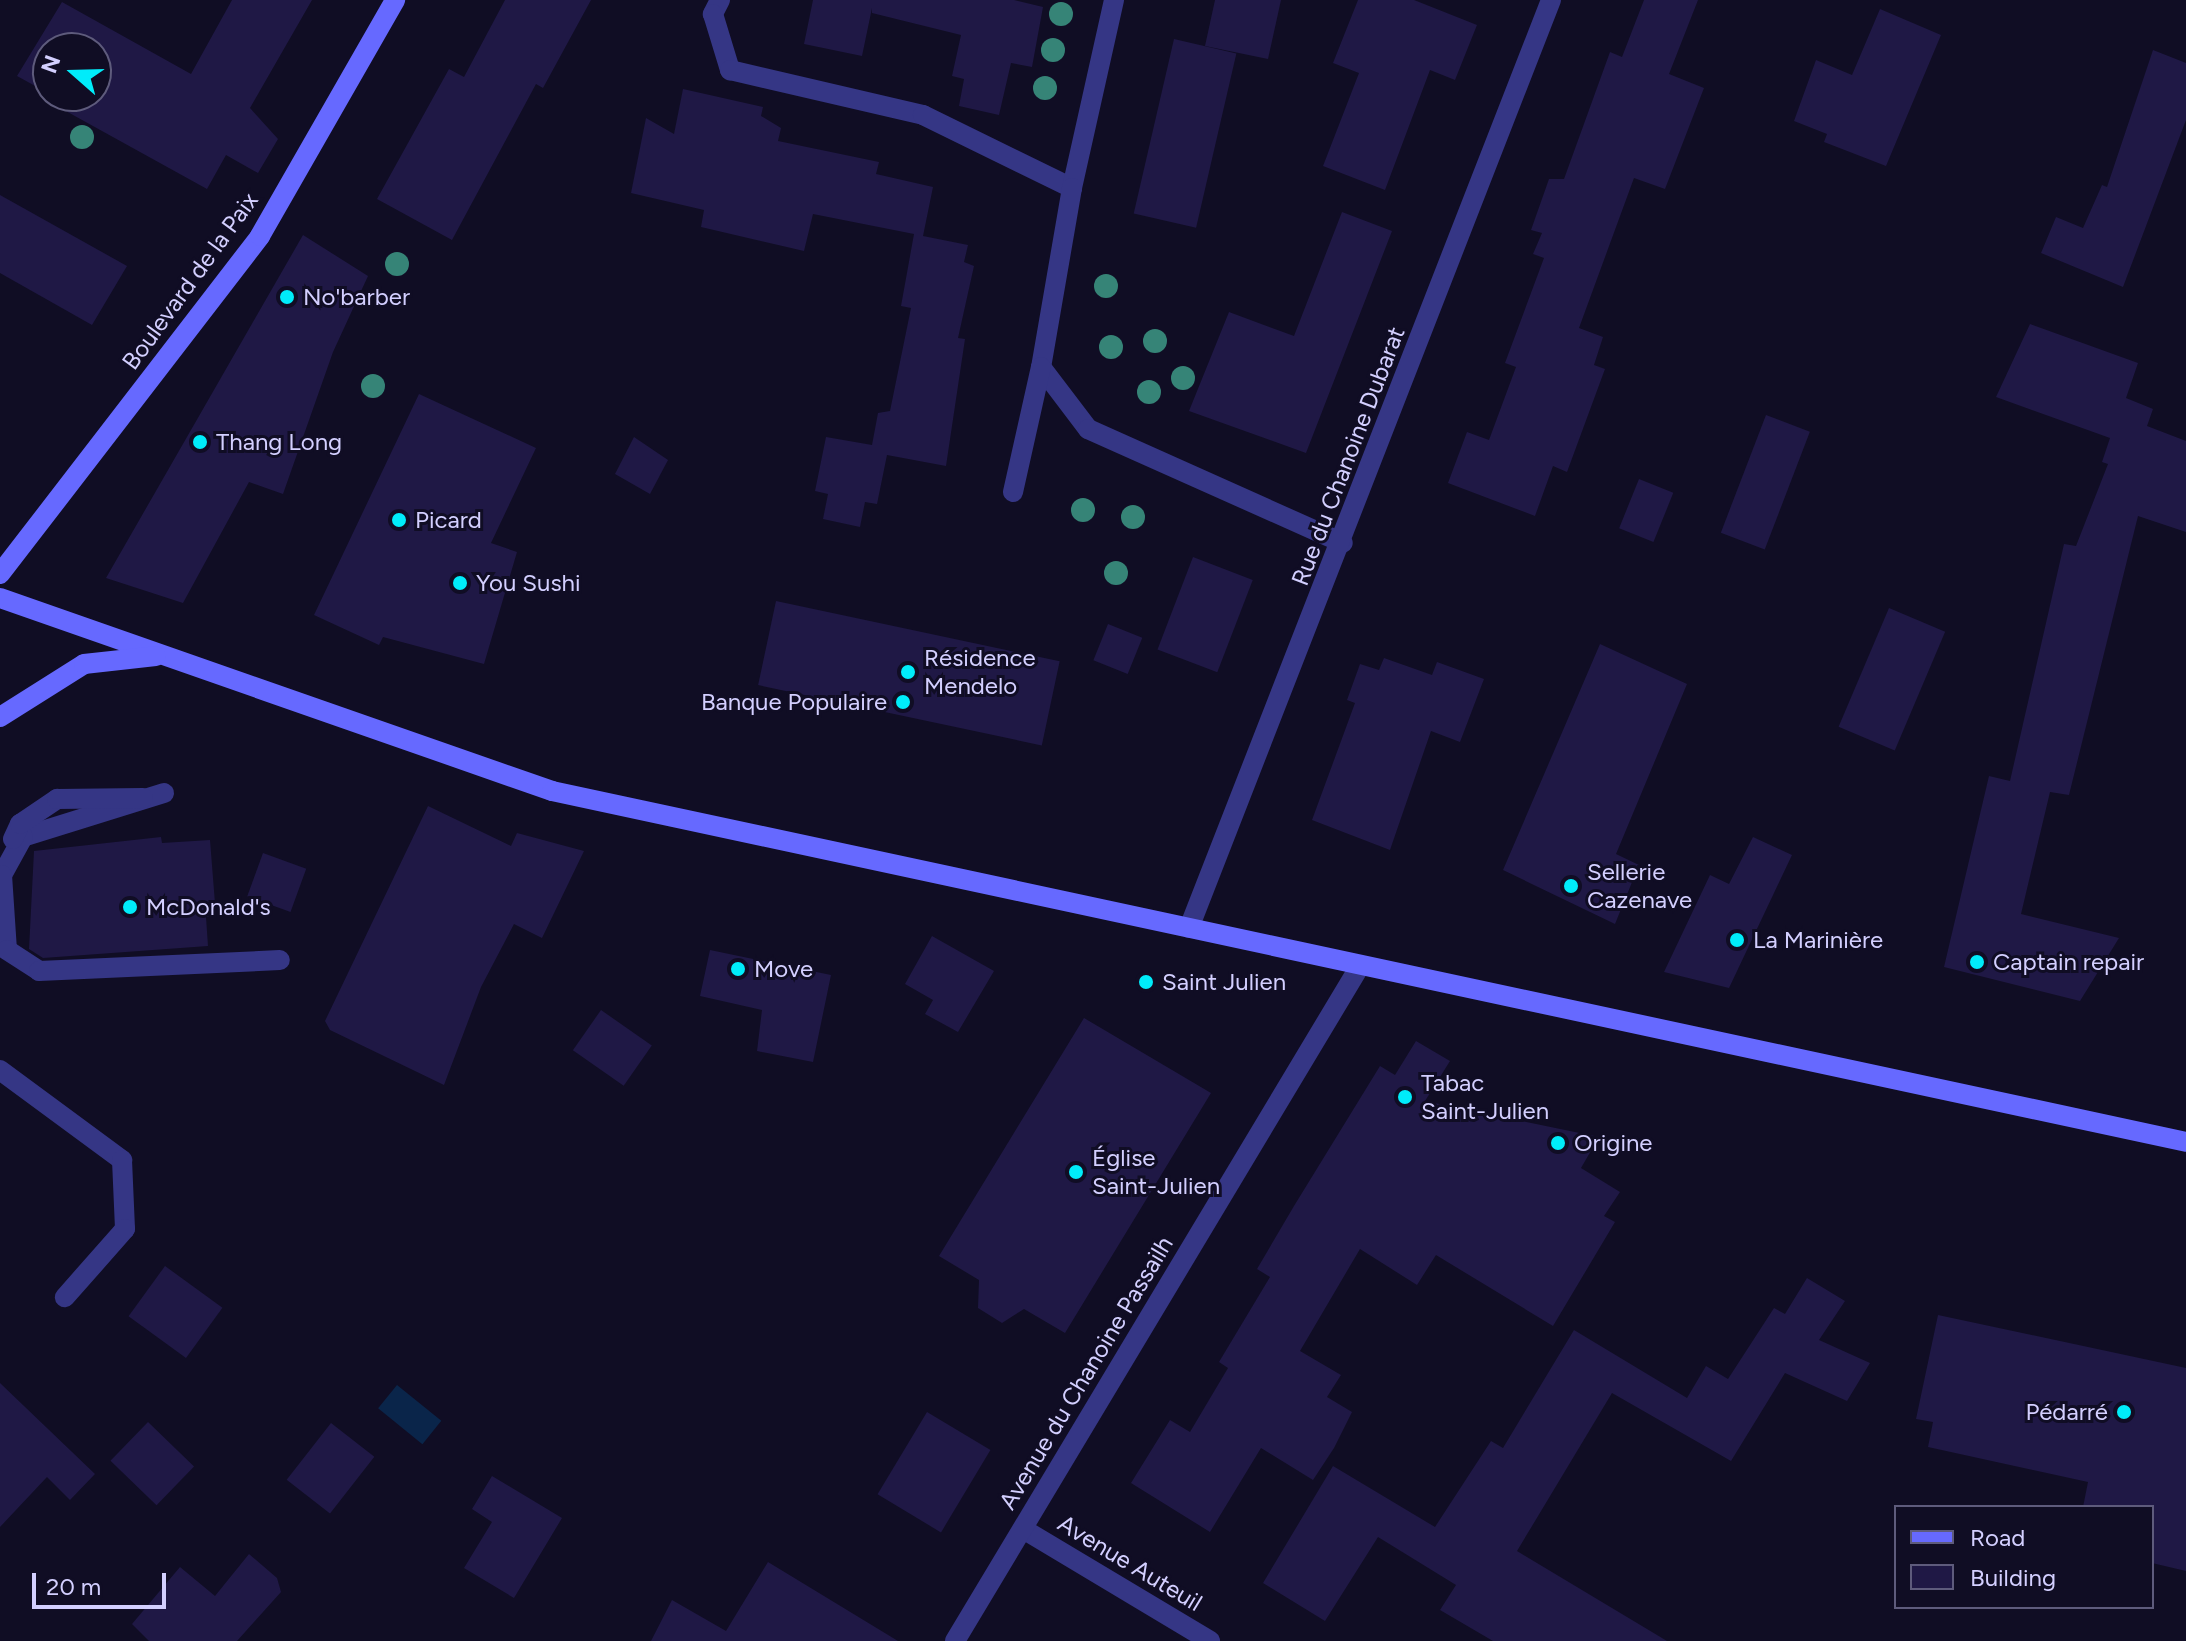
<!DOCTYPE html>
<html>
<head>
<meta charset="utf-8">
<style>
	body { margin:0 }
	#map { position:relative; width:2186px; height:1641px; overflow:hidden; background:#100d24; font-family:Figtree,sans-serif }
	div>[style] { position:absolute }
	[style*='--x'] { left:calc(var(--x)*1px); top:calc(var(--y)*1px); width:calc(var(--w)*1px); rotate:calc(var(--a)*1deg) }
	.water>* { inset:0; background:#0a254a; transform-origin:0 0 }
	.building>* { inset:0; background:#1f1845; transform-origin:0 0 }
	.lane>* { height:20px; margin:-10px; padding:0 10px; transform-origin:10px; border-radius:10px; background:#353685 }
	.street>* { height:20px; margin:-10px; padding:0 10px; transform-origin:10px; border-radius:10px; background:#353685 }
	.secondary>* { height:20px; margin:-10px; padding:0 10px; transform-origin:10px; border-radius:10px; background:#6669ff }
	.trees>* { width:24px; height:24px; margin:-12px; border-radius:50%; background:#368477 }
	.dots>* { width:22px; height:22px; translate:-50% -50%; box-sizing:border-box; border:4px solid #100d24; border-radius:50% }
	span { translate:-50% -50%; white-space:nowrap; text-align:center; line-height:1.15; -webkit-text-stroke:6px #100d24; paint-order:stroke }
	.street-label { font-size:24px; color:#d3cfff }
	.poi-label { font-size:24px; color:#d3cfff }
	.left { translate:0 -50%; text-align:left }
	.right { translate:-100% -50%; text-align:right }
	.legend { position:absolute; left:1894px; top:1505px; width:260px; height:104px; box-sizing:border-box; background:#100d24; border:2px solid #5e5b7c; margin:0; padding:10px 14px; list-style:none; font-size:24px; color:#d3cfff }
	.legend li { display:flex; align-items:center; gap:16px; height:40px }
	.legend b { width:40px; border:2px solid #5e5b7c }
	.north { position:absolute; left:32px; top:32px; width:80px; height:80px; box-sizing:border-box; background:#100d24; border:2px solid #5e5b7c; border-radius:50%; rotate:290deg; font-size:22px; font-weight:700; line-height:32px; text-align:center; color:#d3cfff }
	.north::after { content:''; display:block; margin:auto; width:28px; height:36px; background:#00ecfa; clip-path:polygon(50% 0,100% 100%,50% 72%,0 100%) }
	.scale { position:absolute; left:32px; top:1573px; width:134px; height:36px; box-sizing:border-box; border:4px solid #d3cfff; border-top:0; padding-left:10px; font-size:24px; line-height:28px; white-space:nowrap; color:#d3cfff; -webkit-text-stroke:6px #100d24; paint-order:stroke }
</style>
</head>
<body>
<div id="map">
	<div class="water">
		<i style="left:397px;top:1385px;width:57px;height:30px;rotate:39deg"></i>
	</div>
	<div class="building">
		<i style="clip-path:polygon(232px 0,312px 0,250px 108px,278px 139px,258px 173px,226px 155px,207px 189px,64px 110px,67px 104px,53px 96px,96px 96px,96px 48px,48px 48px,48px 93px,17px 76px,62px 2px,191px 74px)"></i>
		<i style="clip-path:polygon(505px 0,591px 0,543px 88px,536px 84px,452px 240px,377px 199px,449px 69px,464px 77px)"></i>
		<i style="clip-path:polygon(813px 0,1014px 0,1043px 7px,1032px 67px,1011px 63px,999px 115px,959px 106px,964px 79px,952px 76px,961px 35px,872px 13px,872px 8px,862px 56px,804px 44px)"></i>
		<i style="clip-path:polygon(1215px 0,1281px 0,1268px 59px,1205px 46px)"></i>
		<i style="clip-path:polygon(1358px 0,1414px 0,1477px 25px,1455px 80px,1430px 70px,1385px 190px,1323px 166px,1359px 73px,1333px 63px)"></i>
		<i style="clip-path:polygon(1644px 0,1698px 0,1669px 74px,1704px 88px,1665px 189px,1634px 178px,1579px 328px,1603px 337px,1594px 365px,1605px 369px,1567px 472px,1553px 466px,1535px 516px,1448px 483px,1467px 432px,1489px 440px,1516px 367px,1505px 363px,1544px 258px,1533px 254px,1542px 233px,1531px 230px,1549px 179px,1564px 179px,1610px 52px,1622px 57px)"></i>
		<i style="clip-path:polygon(1880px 9px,1941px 35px,1886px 166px,1824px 142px,1827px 134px,1794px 121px,1816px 60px,1852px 75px)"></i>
		<i style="left:1174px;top:39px;width:64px;height:179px;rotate:13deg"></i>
		<i style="clip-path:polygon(2153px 50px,2186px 63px,2186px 120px,2123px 287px,2041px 253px,2056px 217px,2083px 228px,2102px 185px,2107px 187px)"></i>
		<i style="clip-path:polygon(683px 89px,763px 107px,761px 116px,781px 128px,778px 141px,879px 162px,876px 174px,933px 187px,923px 236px,968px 245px,964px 262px,974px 266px,958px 338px,965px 339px,946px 466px,887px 455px,877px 504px,865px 502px,860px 527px,823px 519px,828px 494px,815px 491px,826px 437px,872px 445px,878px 413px,890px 411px,911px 308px,901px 306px,914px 234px,813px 214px,804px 251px,701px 227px,704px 210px,631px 193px,646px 118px,674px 134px)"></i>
		<i style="clip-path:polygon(0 195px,127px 266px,92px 325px,0 273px)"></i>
		<i style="clip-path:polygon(1342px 212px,1392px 231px,1306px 453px,1189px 411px,1229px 312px,1294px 336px)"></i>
		<i style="clip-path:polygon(303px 235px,368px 276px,333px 352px,283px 494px,249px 482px,183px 603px,106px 578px)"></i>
		<i style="clip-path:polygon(2030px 324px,2138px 363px,2126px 398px,2153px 409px,2147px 426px,2186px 441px,2186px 532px,2138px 516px,2069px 795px,2050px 792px,2021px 914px,2119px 938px,2080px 1001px,1944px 967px,1989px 776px,2010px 781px,2064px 544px,2076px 546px,2108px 464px,2102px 462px,2110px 438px,1996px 397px)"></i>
		<i style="clip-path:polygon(419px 394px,536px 448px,491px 543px,517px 552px,484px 664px,383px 637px,379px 645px,314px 615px)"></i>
		<i style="left:1766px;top:415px;width:47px;height:126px;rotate:21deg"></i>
		<i style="clip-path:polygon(634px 437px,668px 460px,650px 494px,615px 474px)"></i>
		<i style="left:1639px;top:479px;width:37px;height:53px;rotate:22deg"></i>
		<i style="left:1193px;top:557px;width:64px;height:99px;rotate:21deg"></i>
		<i style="left:776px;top:601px;width:290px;height:86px;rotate:12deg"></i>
		<i style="left:1889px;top:608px;width:61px;height:129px;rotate:23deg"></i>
		<i style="left:1108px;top:624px;width:37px;height:39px;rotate:22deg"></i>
		<i style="clip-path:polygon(1600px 644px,1687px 684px,1616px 854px,1639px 865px,1615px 924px,1503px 870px)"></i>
		<i style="clip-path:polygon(1384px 658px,1432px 675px,1437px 662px,1484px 679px,1460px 742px,1431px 731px,1390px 850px,1312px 820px,1355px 703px,1347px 700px,1360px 664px,1379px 670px)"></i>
		<i style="clip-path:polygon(428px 806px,511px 846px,517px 833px,584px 851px,542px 938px,514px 924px,481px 987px,444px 1085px,330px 1030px,325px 1021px)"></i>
		<i style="clip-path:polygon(161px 837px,162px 843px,210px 840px,216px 916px,206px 917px,208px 946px,43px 958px,29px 949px,34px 851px)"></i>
		<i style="clip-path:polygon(1753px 837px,1792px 855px,1729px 988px,1664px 972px,1710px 875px,1729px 884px)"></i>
		<i style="left:263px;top:853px;width:46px;height:46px;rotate:20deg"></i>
		<i style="clip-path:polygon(932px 936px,994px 971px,958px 1032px,925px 1014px,933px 1000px,905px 984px)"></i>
		<i style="clip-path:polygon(710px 950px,831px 975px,813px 1062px,757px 1051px,762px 1010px,700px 996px)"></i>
		<i style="left:601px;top:1010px;width:62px;height:49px;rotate:35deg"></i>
		<i style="clip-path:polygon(1084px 1018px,1211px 1093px,1065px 1333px,1024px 1309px,1002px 1323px,978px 1308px,979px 1280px,939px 1256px)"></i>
		<i style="clip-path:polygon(1416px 1041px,1450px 1061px,1425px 1101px,1599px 1137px,1581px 1168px,1620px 1192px,1604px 1216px,1615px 1222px,1553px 1326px,1436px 1255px,1417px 1285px,1360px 1249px,1300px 1351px,1341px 1375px,1327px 1397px,1352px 1412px,1334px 1448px,1313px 1480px,1261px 1448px,1210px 1532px,1131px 1483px,1170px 1420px,1190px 1432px,1228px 1368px,1219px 1362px,1270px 1277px,1257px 1269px,1294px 1206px,1380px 1066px,1395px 1075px)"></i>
		<i style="left:165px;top:1266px;width:71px;height:62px;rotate:36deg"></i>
		<i style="clip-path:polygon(1807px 1278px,1845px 1301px,1819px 1340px,1870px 1363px,1847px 1401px,1785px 1373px,1731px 1461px,1612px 1393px,1517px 1551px,1667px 1641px,1493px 1641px,1440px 1610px,1456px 1585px,1378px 1537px,1325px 1621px,1263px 1583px,1333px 1466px,1435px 1527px,1491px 1441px,1503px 1448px,1574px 1330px,1687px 1398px,1706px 1366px,1728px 1379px,1774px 1308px,1785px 1314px)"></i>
		<i style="clip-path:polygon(1938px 1315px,2186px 1368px,2186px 1571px,2152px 1563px,2152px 1507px,2083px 1507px,2088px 1482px,1928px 1447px,1933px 1422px,1916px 1419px)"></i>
		<i style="clip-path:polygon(0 1383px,95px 1474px,70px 1500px,47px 1477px,0 1527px)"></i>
		<i style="left:927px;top:1412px;width:74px;height:96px;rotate:31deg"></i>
		<i style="left:148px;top:1422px;width:64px;height:54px;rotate:44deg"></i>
		<i style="left:331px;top:1423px;width:55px;height:72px;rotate:38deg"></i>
		<i style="clip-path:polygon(492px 1476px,562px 1518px,514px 1598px,464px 1568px,492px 1522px,472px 1509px)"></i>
		<i style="clip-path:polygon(249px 1554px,277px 1578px,281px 1592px,237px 1641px,149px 1641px,132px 1624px,180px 1567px,215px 1596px)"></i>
		<i style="clip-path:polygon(768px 1562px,898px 1641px,651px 1641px,672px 1600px,726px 1631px)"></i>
	</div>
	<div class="lane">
		<i style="--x:164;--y:793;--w:148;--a:162.7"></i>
		<i style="--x:23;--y:837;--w:43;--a:118.9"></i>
		<i style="--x:2;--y:875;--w:75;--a:86.2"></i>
		<i style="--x:7;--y:950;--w:38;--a:33"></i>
		<i style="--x:39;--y:971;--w:241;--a:-2.6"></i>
		<i style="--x:13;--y:839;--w:17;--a:-65"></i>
		<i style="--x:20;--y:824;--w:45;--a:-34"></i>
		<i style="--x:57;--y:799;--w:86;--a:-0.7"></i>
		<i style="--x:0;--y:1070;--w:152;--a:36.4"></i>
		<i style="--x:122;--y:1160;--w:69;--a:87.5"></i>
		<i style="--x:125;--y:1229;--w:91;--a:131.4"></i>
	</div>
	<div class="street">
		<i style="--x:720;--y:0;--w:16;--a:117"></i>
		<i style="--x:713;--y:14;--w:59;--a:73.1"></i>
		<i style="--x:730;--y:70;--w:198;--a:13.1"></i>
		<i style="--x:923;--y:115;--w:166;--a:26.1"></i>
		<i style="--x:1114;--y:0;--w:193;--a:102.6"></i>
		<i style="--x:1072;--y:188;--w:182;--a:99.8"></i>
		<i style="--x:1041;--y:367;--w:78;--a:52.8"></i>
		<i style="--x:1088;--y:429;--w:279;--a:24.1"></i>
		<i style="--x:1013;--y:492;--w:128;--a:-77.4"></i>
		<i style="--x:1189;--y:928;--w:996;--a:-68.69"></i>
		<i style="--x:1023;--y:1529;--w:218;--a:30.9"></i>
		<i style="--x:955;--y:1641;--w:787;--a:-59.04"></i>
	</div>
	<div class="secondary">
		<i style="--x:0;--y:574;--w:426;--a:-52.4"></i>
		<i style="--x:260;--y:236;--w:272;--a:-60.2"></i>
		<i style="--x:0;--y:598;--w:585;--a:19.27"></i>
		<i style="--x:552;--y:791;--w:1671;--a:12.12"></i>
		<i style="--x:0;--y:717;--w:99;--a:-32.2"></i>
		<i style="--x:84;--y:664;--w:72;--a:-6.3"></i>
	</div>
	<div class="trees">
		<i style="left:1061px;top:14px"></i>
		<i style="left:1053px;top:50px"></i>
		<i style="left:1045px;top:88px"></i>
		<i style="left:82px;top:137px"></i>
		<i style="left:397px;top:264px"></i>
		<i style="left:1106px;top:286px"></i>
		<i style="left:1155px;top:341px"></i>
		<i style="left:1111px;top:347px"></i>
		<i style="left:1183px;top:378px"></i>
		<i style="left:373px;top:386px"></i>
		<i style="left:1149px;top:392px"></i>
		<i style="left:1083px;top:510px"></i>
		<i style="left:1133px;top:517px"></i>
		<i style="left:1116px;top:573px"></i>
	</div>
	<div class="dots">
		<i style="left:287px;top:297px;background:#00ecfa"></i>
		<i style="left:200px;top:442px;background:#00ecfa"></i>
		<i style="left:399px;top:520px;background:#00ecfa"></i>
		<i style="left:460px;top:583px;background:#00ecfa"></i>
		<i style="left:908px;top:672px;background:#00ecfa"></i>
		<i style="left:903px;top:702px;background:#00ecfa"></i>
		<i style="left:1571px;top:886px;background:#00ecfa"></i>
		<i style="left:130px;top:907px;background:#00ecfa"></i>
		<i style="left:1737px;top:940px;background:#00ecfa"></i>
		<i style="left:1977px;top:962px;background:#00ecfa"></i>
		<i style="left:738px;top:969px;background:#00ecfa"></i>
		<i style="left:1146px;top:982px;background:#00ecfa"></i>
		<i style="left:1405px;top:1097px;background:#00ecfa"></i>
		<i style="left:1558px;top:1143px;background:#00ecfa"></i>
		<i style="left:1076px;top:1172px;background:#00ecfa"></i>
		<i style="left:2124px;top:1412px;background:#00ecfa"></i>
	</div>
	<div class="street-label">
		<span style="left:190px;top:281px;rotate:-54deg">Boulevard de la Paix</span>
		<span style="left:1348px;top:456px;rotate:-69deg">Rue du Chanoine Dubarat</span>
		<span style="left:1086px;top:1373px;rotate:-59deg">Avenue du Chanoine Passailh</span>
		<span style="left:1130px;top:1563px;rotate:31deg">Avenue Auteuil</span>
	</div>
	<div class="poi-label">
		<span class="left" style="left:303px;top:297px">No'barber</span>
		<span class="left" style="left:216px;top:442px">Thang Long</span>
		<span class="left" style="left:415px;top:520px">Picard</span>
		<span class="left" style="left:476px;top:583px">You Sushi</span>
		<span class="left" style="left:924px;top:672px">Résidence<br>Mendelo</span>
		<span class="right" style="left:887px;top:702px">Banque Populaire</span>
		<span class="left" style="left:1587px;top:886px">Sellerie<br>Cazenave</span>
		<span class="left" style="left:146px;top:907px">McDonald's</span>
		<span class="left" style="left:1753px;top:940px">La Marinière</span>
		<span class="left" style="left:1993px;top:962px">Captain repair</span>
		<span class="left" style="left:754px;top:969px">Move</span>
		<span class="left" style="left:1162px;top:982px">Saint Julien</span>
		<span class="left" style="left:1421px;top:1097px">Tabac<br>Saint-Julien</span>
		<span class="left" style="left:1574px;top:1143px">Origine</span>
		<span class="left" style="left:1092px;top:1172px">Église<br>Saint-Julien</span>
		<span class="right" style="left:2108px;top:1412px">Pédarré</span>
	</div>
	<ul class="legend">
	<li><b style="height:10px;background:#6669ff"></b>Road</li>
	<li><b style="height:22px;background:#1f1845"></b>Building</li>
	</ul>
	<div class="north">N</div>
	<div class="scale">20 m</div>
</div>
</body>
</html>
